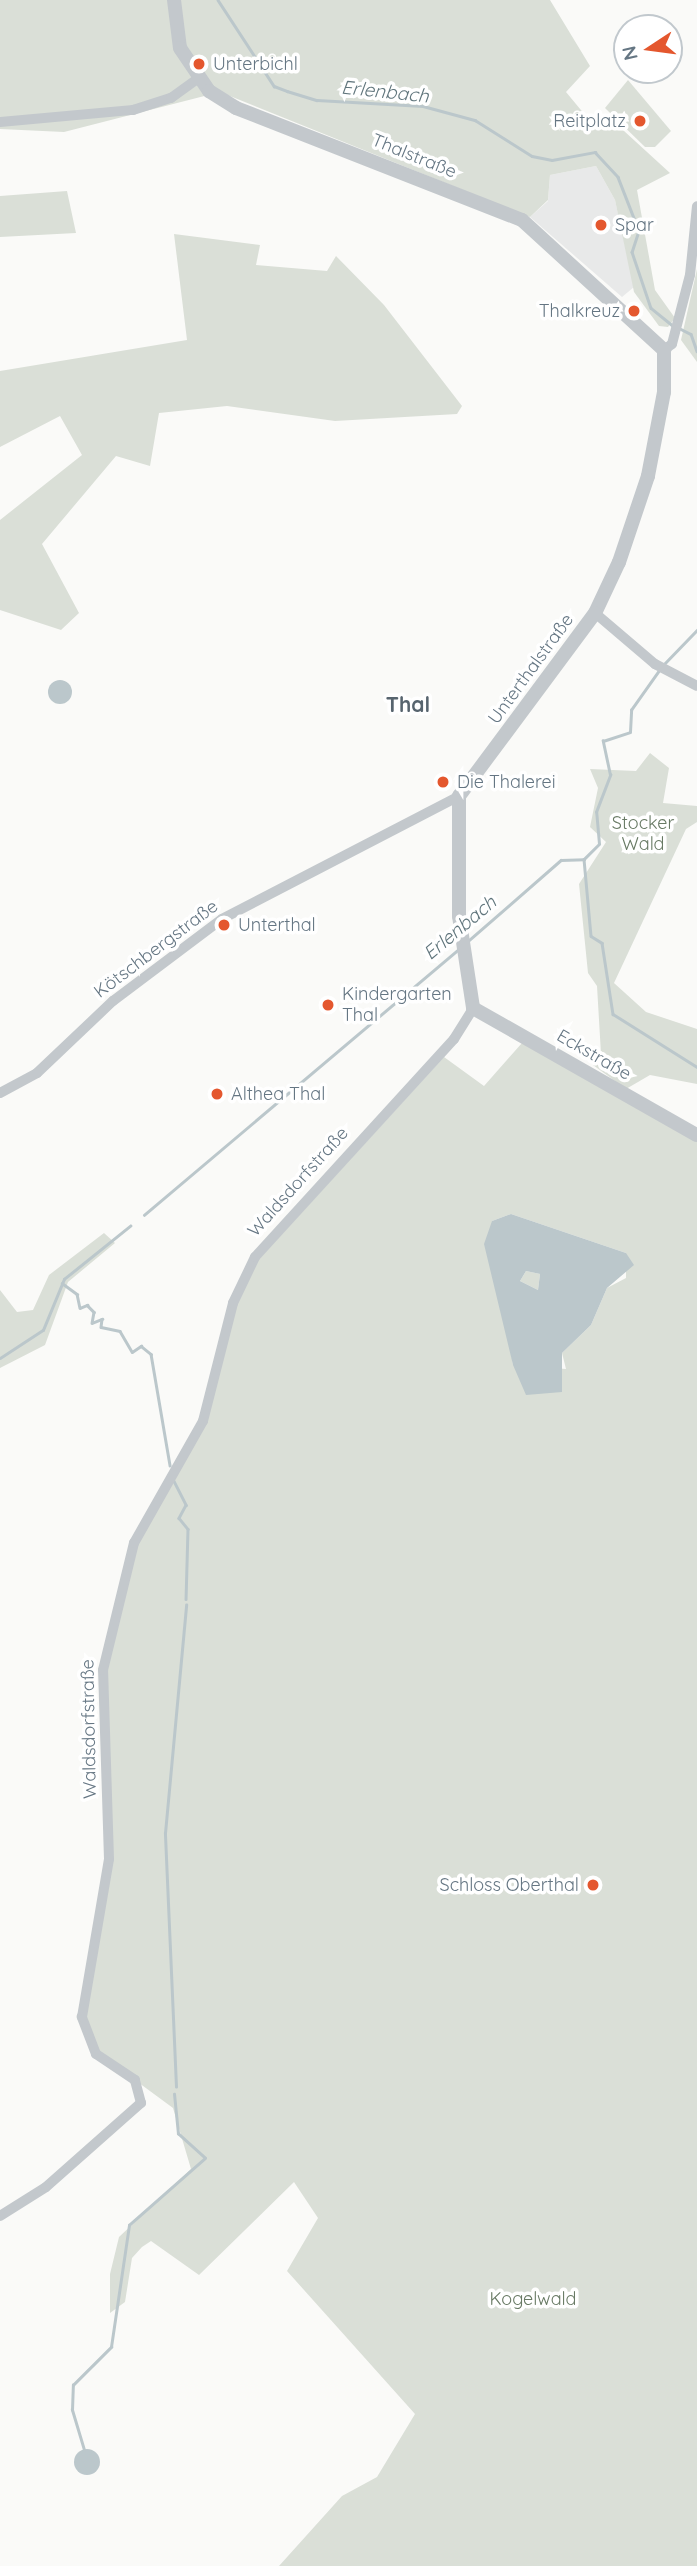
<!DOCTYPE html>
<html>
<head>
<meta charset="utf-8">
<style>
	body { margin:0 }
	#map { position:relative; width:697px; height:2566px; overflow:hidden; background:#fafaf8; font-family:Quicksand,sans-serif }
	div>[style] { position:absolute }
	[style*='--x'] { left:calc(var(--x)*1px); top:calc(var(--y)*1px); width:calc(var(--w)*1px); rotate:calc(var(--a)*1deg) }
	.built>* { inset:0; background:#e8e9e9 }
	.green>* { inset:0; background:#dadfd7 }
	.water>* { inset:0; background:#bbc7cb }
	.round { border-radius:50% }
	.stream>* { height:2.5px; margin:-1.25px; padding:0 1.25px; transform-origin:1.25px; border-radius:1.25px; background:#bbc7cb }
	.minor>* { height:10px; margin:-5px; padding:0 5px; transform-origin:5px; border-radius:5px; background:#c3c8cc }
	.tertiary>* { height:14px; margin:-7px; padding:0 7px; transform-origin:7px; border-radius:7px; background:#c3c8cc }
	.dots>* { width:19px; height:19px; translate:-50% -50%; box-sizing:border-box; border:4px solid #fff; border-radius:50% }
	span { translate:-50% -50%; white-space:nowrap; text-align:center; line-height:1.15; -webkit-text-stroke:7px #fff; paint-order:stroke }
	.poi-label { font-size:18px; color:#657683 }
	.left { translate:0 -50%; text-align:left }
	.right { translate:-100% -50%; text-align:right }
	.street-label { font-size:18px; color:#657683 }
	.park-label { font-size:18px; color:#687a64 }
	.water-label { font-size:19px; color:#60757c; font-style:italic }
	.quarter-label { font-size:21px; color:#57646e; font-weight:700 }
	.north { position:absolute; left:613px; top:14px; width:70px; height:70px; box-sizing:border-box; background:#fff; border:2px solid #c1c8cd; border-radius:50%; rotate:257deg; font-size:19px; font-weight:700; line-height:28px; text-align:center; color:#657683 }
	.north::after { content:''; display:block; margin:auto; width:24px; height:32px; background:#e4572e; clip-path:polygon(50% 0,100% 100%,50% 72%,0 100%) }
</style>
</head>
<body>
<div id="map">
	<div class="built">
		<i style="clip-path:polygon(596px 166px,615px 200px,634px 287px,622px 297px,530px 217px,548px 201px,550px 175px)"></i>
	</div>
	<div class="green">
		<i style="clip-path:polygon(0 0,550px 0,590px 66px,566px 92px,595px 127px,612px 120px,670px 173px,637px 190px,655px 290px,675px 318px,668px 327px,659px 326px,634px 292px,615px 200px,596px 166px,550px 175px,548px 200px,530px 217px,220px 92px,64px 132px,0 129px)"></i>
		<i style="clip-path:polygon(628px 80px,671px 131px,655px 147px,645px 147px,605px 108px)"></i>
		<i style="clip-path:polygon(67px 191px,76px 233px,0 237px,0 196px)"></i>
		<i style="clip-path:polygon(174px 234px,260px 245px,256px 265px,327px 271px,336px 256px,384px 305px,462px 406px,457px 414px,335px 421px,227px 406px,159px 413px,150px 466px,116px 456px,42px 544px,79px 613px,61px 630px,0 610px,0 520px,82px 455px,60px 416px,0 447px,0 371px,187px 340px)"></i>
		<i style="clip-path:polygon(697px 269px,697px 362px,681px 340px)"></i>
		<i style="clip-path:polygon(650px 753px,669px 768px,663px 803px,697px 806px,697px 822px,686px 829px,614px 983px,646px 1012px,697px 1029px,697px 1084px,650px 1075px,626px 1089px,593px 1065px,601px 1054px,597px 986px,588px 973px,579px 884px,606px 842px,590px 827px,598px 788px,590px 769px,636px 771px)"></i>
		<i style="clip-path:polygon(evenodd,522px 1043px,697px 1141px,697px 2566px,279px 2566px,342px 2496px,377px 2477px,415px 2414px,287px 2271px,318px 2218px,294px 2182px,199px 2275px,151px 2241px,142px 2247px,132px 2258px,125px 2302px,110px 2313px,110px 2274px,119px 2237px,191px 2169px,173px 2108px,97px 2052px,85px 2019px,109px 1885px,106px 1672px,136px 1544px,196px 1442px,236px 1304px,258px 1260px,444px 1057px,484px 1086px,522px 1043px,511px 1214px,626px 1253px,626px 1278px,607px 1288px,591px 1325px,562px 1353px,566px 1369px,513px 1365px,492px 1221px,511px 1214px)"></i>
		<i style="clip-path:polygon(104px 1233px,115px 1243px,68px 1282px,45px 1345px,0 1368px,0 1290px,17px 1312px,33px 1310px,49px 1275px)"></i>
		<i style="clip-path:polygon(526px 1271px,540px 1274px,538px 1290px,520px 1281px)"></i>
	</div>
	<div class="water">
		<i class="round" style="left:48px;top:680px;width:24px;height:24px"></i>
		<i style="clip-path:polygon(evenodd,511px 1214px,626px 1253px,634px 1265px,607px 1288px,591px 1325px,562px 1353px,562px 1392px,526px 1395px,513px 1365px,484px 1244px,492px 1221px,511px 1214px,526px 1271px,540px 1274px,538px 1290px,520px 1281px,526px 1271px)"></i>
		<i class="round" style="left:74px;top:2449px;width:26px;height:26px"></i>
	</div>
	<div class="stream">
		<i style="--x:218;--y:0;--w:103;--a:56.9"></i>
		<i style="--x:274;--y:86;--w:14;--a:21"></i>
		<i style="--x:287;--y:91;--w:31;--a:17"></i>
		<i style="--x:317;--y:100;--w:106;--a:3.2"></i>
		<i style="--x:423;--y:106;--w:54;--a:15.1"></i>
		<i style="--x:475;--y:120;--w:67;--a:32.3"></i>
		<i style="--x:532;--y:156;--w:20;--a:11"></i>
		<i style="--x:552;--y:160;--w:44;--a:-10.5"></i>
		<i style="--x:595;--y:152;--w:34;--a:47"></i>
		<i style="--x:618;--y:177;--w:58;--a:68.7"></i>
		<i style="--x:639;--y:231;--w:22;--a:108"></i>
		<i style="--x:632;--y:252;--w:59;--a:71.3"></i>
		<i style="--x:651;--y:308;--w:27;--a:39"></i>
		<i style="--x:679;--y:328;--w:13;--a:27"></i>
		<i style="--x:691;--y:334;--w:18;--a:71"></i>
		<i style="--x:664;--y:664;--w:47;--a:-45.9"></i>
		<i style="--x:584;--y:859;--w:77;--a:84.8"></i>
		<i style="--x:591;--y:936;--w:13;--a:32"></i>
		<i style="--x:602;--y:943;--w:72;--a:81.2"></i>
		<i style="--x:613;--y:1014;--w:99;--a:32.2"></i>
		<i style="--x:468;--y:941;--w:123;--a:-41.1"></i>
		<i style="--x:561;--y:860;--w:23;--a:-2"></i>
		<i style="--x:584;--y:859;--w:21;--a:-45"></i>
		<i style="--x:599;--y:844;--w:32;--a:-95"></i>
		<i style="--x:596;--y:812;--w:40;--a:-69"></i>
		<i style="--x:610;--y:775;--w:35;--a:-102"></i>
		<i style="--x:603;--y:741;--w:28;--a:-18"></i>
		<i style="--x:630;--y:732;--w:22;--a:-87"></i>
		<i style="--x:631;--y:710;--w:50;--a:-54.7"></i>
		<i style="--x:144;--y:1215;--w:411;--a:-40.2"></i>
		<i style="--x:62;--y:1283;--w:19;--a:36"></i>
		<i style="--x:77;--y:1294;--w:14;--a:78"></i>
		<i style="--x:80;--y:1308;--w:8;--a:-23"></i>
		<i style="--x:87;--y:1305;--w:10;--a:45"></i>
		<i style="--x:94;--y:1312;--w:11;--a:100"></i>
		<i style="--x:92;--y:1323;--w:11;--a:-22"></i>
		<i style="--x:102;--y:1319;--w:8;--a:97"></i>
		<i style="--x:101;--y:1327;--w:19;--a:12"></i>
		<i style="--x:120;--y:1331;--w:24;--a:60"></i>
		<i style="--x:132;--y:1352;--w:11;--a:-34"></i>
		<i style="--x:141;--y:1346;--w:13;--a:39"></i>
		<i style="--x:151;--y:1354;--w:113;--a:80.3"></i>
		<i style="--x:0;--y:1358;--w:51;--a:-33.1"></i>
		<i style="--x:43;--y:1330;--w:55;--a:-67.6"></i>
		<i style="--x:64;--y:1279;--w:85;--a:-38.8"></i>
		<i style="--x:174;--y:1481;--w:27;--a:63"></i>
		<i style="--x:186;--y:1505;--w:15;--a:118"></i>
		<i style="--x:179;--y:1518;--w:14;--a:51"></i>
		<i style="--x:188;--y:1529;--w:70;--a:91.6"></i>
		<i style="--x:176;--y:2087;--w:254;--a:-92.5"></i>
		<i style="--x:165;--y:1833;--w:229;--a:-84.7"></i>
		<i style="--x:84;--y:2450;--w:42;--a:-106.7"></i>
		<i style="--x:72;--y:2410;--w:25;--a:-88"></i>
		<i style="--x:73;--y:2385;--w:54;--a:-45"></i>
		<i style="--x:111;--y:2347;--w:123;--a:-81.6"></i>
		<i style="--x:129;--y:2225;--w:101;--a:-41.4"></i>
		<i style="--x:205;--y:2158;--w:36;--a:-138"></i>
		<i style="--x:178;--y:2134;--w:40;--a:-95.7"></i>
	</div>
	<div class="minor">
		<i style="--x:0;--y:122;--w:134;--a:-5.2"></i>
		<i style="--x:133;--y:110;--w:40;--a:-18"></i>
		<i style="--x:171;--y:98;--w:32;--a:-36"></i>
		<i style="--x:664;--y:350;--w:10;--a:-37"></i>
		<i style="--x:672;--y:344;--w:71;--a:-75.4"></i>
		<i style="--x:690;--y:275;--w:69;--a:-84.2"></i>
		<i style="--x:595;--y:613;--w:79;--a:40.4"></i>
		<i style="--x:655;--y:664;--w:47;--a:27.6"></i>
		<i style="--x:0;--y:1093;--w:42;--a:-28.4"></i>
		<i style="--x:37;--y:1073;--w:105;--a:-43.5"></i>
		<i style="--x:113;--y:1001;--w:136;--a:-37"></i>
		<i style="--x:222;--y:919;--w:267;--a:-27.4"></i>
		<i style="--x:0;--y:2216;--w:54;--a:-32.2"></i>
		<i style="--x:46;--y:2187;--w:127;--a:-41.5"></i>
		<i style="--x:141;--y:2103;--w:24;--a:-105"></i>
		<i style="--x:135;--y:2080;--w:47;--a:-146.3"></i>
		<i style="--x:96;--y:2054;--w:40;--a:-111"></i>
		<i style="--x:82;--y:2017;--w:160;--a:-80.3"></i>
		<i style="--x:109;--y:1859;--w:189;--a:-91.8"></i>
		<i style="--x:103;--y:1670;--w:131;--a:-76.3"></i>
		<i style="--x:134;--y:1543;--w:140;--a:-60.5"></i>
		<i style="--x:203;--y:1421;--w:122;--a:-75.7"></i>
		<i style="--x:233;--y:1303;--w:51;--a:-64.4"></i>
		<i style="--x:255;--y:1257;--w:295;--a:-47.6"></i>
		<i style="--x:454;--y:1039;--w:36;--a:-58"></i>
	</div>
	<div class="tertiary">
		<i style="--x:174;--y:0;--w:48;--a:82.9"></i>
		<i style="--x:180;--y:48;--w:52;--a:56"></i>
		<i style="--x:209;--y:91;--w:32;--a:32"></i>
		<i style="--x:236;--y:108;--w:307;--a:21.4"></i>
		<i style="--x:522;--y:220;--w:193;--a:42.5"></i>
		<i style="--x:664;--y:350;--w:42;--a:90"></i>
		<i style="--x:664;--y:392;--w:86;--a:100.8"></i>
		<i style="--x:648;--y:476;--w:91;--a:108.6"></i>
		<i style="--x:619;--y:562;--w:56;--a:115.2"></i>
		<i style="--x:595;--y:613;--w:228;--a:126.6"></i>
		<i style="--x:459;--y:796;--w:120;--a:90"></i>
		<i style="--x:459;--y:916;--w:93;--a:81.3"></i>
		<i style="--x:473;--y:1008;--w:257;--a:29.6"></i>
	</div>
	<div class="dots">
		<i style="left:199px;top:64px;background:#e4572e"></i>
		<i style="left:640px;top:121px;background:#e4572e"></i>
		<i style="left:601px;top:225px;background:#e4572e"></i>
		<i style="left:634px;top:311px;background:#e4572e"></i>
		<i style="left:443px;top:782px;background:#e4572e"></i>
		<i style="left:224px;top:925px;background:#e4572e"></i>
		<i style="left:328px;top:1005px;background:#e4572e"></i>
		<i style="left:217px;top:1094px;background:#e4572e"></i>
		<i style="left:593px;top:1885px;background:#e4572e"></i>
	</div>
	<div class="poi-label">
		<span class="left" style="left:213px;top:64px">Unterbichl</span>
		<span class="right" style="left:626px;top:121px">Reitplatz</span>
		<span class="left" style="left:615px;top:225px">Spar</span>
		<span class="right" style="left:620px;top:311px">Thalkreuz</span>
		<span class="left" style="left:457px;top:782px">Die Thalerei</span>
		<span class="left" style="left:238px;top:925px">Unterthal</span>
		<span class="left" style="left:342px;top:1005px">Kindergarten<br>Thal</span>
		<span class="left" style="left:231px;top:1094px">Althea Thal</span>
		<span class="right" style="left:579px;top:1885px">Schloss Oberthal</span>
	</div>
	<div class="street-label">
		<span style="left:414px;top:156px;rotate:22deg">Thalstraße</span>
		<span style="left:531px;top:669px;rotate:-54deg">Unterthalstraße</span>
		<span style="left:156px;top:949px;rotate:-37deg">Kötschbergstraße</span>
		<span style="left:594px;top:1055px;rotate:30deg">Eckstraße</span>
		<span style="left:298px;top:1182px;rotate:-48deg">Waldsdorfstraße</span>
		<span style="left:89px;top:1729px;rotate:-91deg">Waldsdorfstraße</span>
	</div>
	<div class="park-label">
		<span style="left:643px;top:834px">Stocker<br>Wald</span>
		<span style="left:533px;top:2299px">Kogelwald</span>
	</div>
	<div class="water-label">
		<span style="left:385px;top:92px;rotate:6deg">Erlenbach</span>
		<span style="left:460px;top:928px;rotate:-40deg">Erlenbach</span>
	</div>
	<div class="quarter-label">
		<span style="left:408px;top:704px">Thal</span>
	</div>
	<div class="north">N</div>
</div>
</body>
</html>
